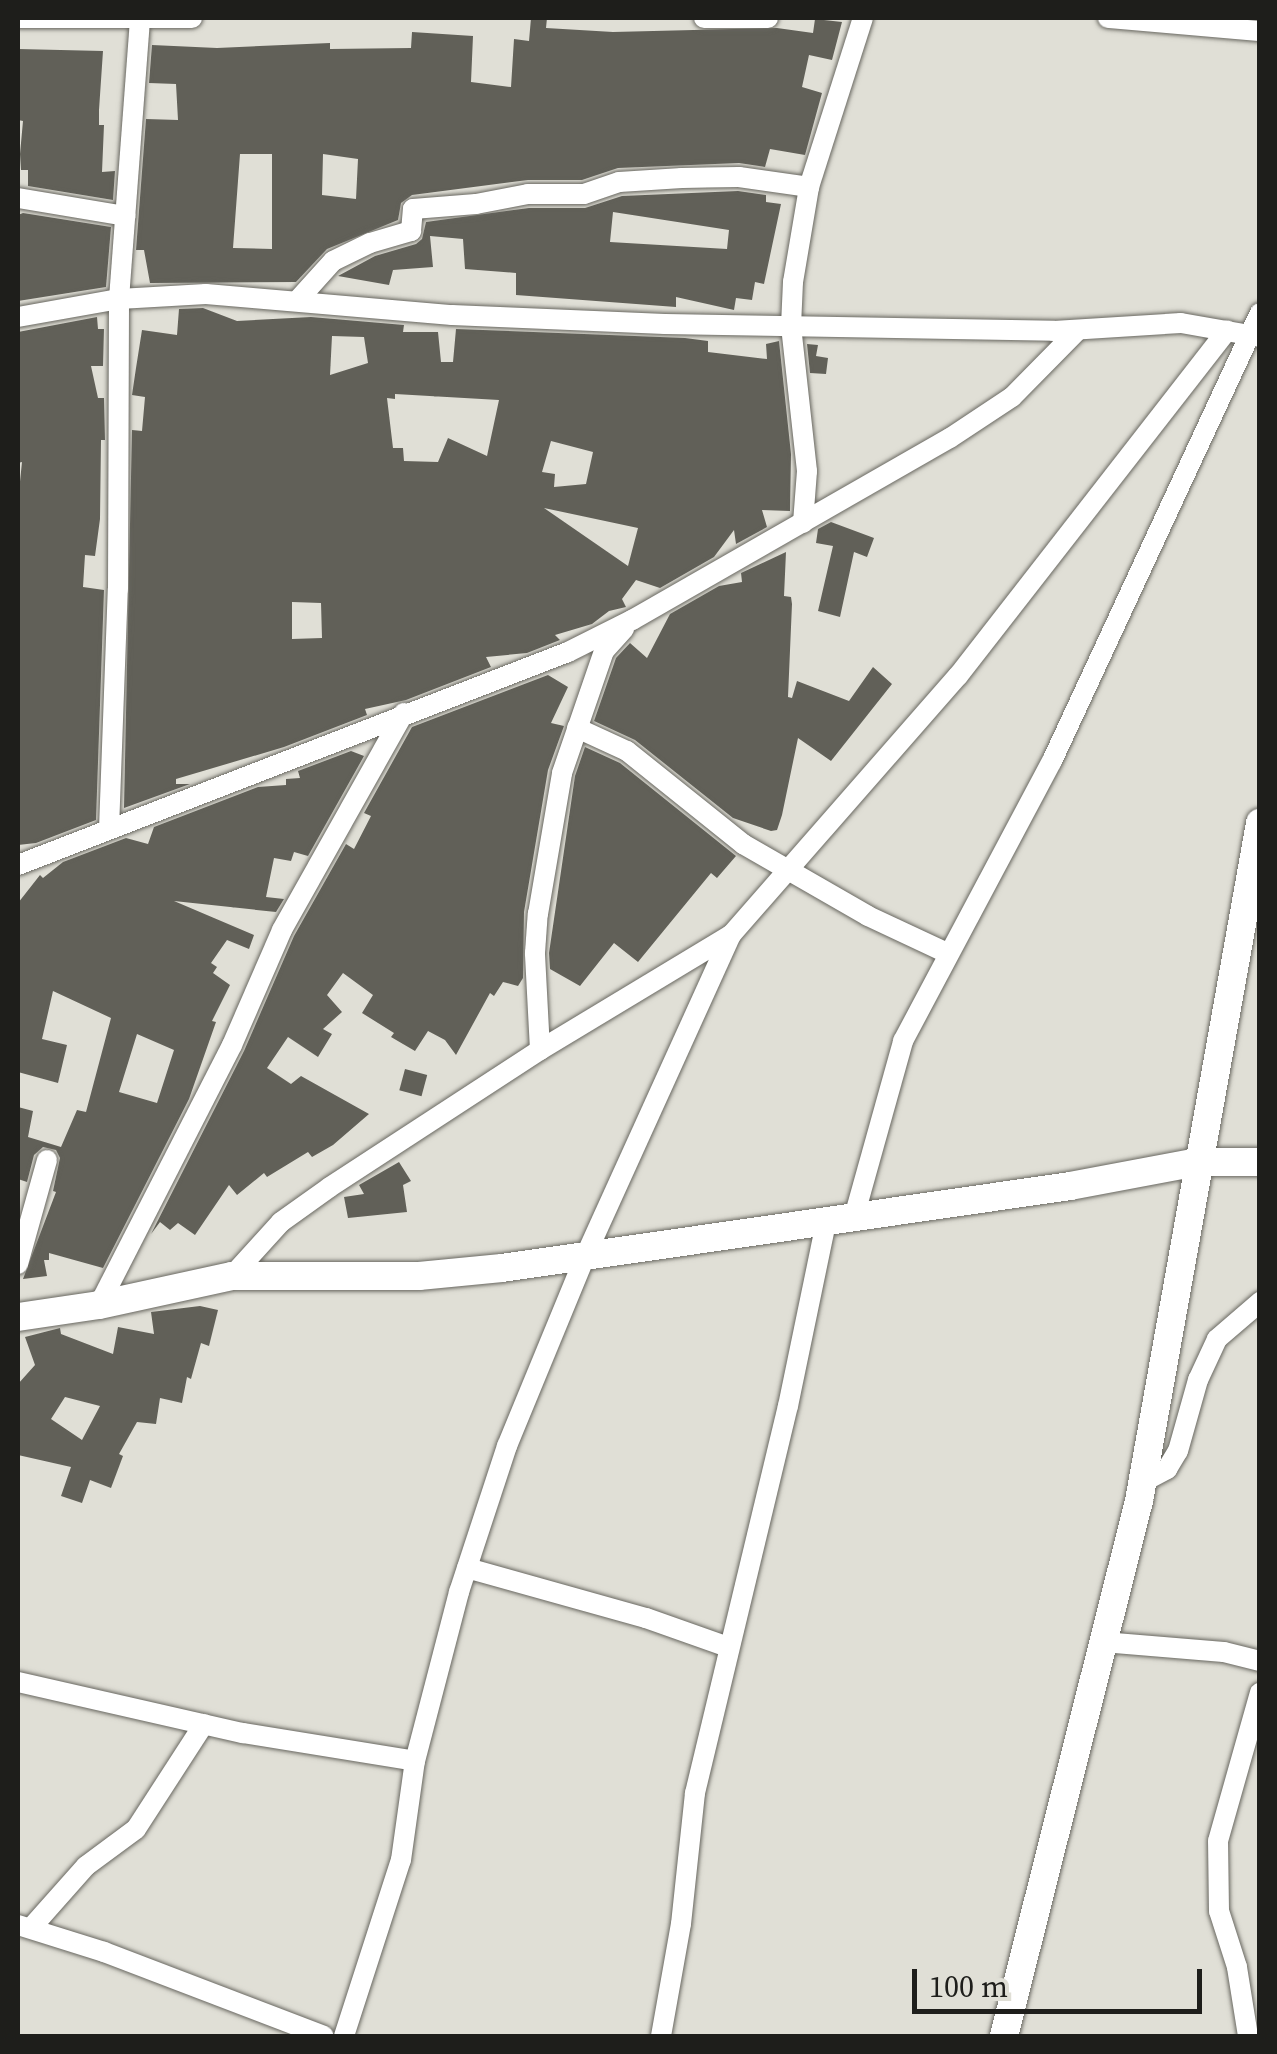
<!DOCTYPE html>
<html>
<head>
<meta charset="utf-8">
<style>
	body { margin:0 }
	#map { position:relative; width:1277px; height:2054px; overflow:hidden; background:#e0dfd6; font-family:"Source Serif 4",serif }
	div>[style] { position:absolute }
	[style*='--x'] { left:calc(var(--x)*1px); top:calc(var(--y)*1px); width:calc(var(--w)*1px); rotate:calc(var(--a)*1deg) }
	.building>* { inset:0; background:#616058; transform-origin:0 0 }
	.roads { filter:drop-shadow(0 0 2px #686760) drop-shadow(0 0 2px #686760) }
	.street>* { height:20px; margin:-10px; padding:0 10px; transform-origin:10px; border-radius:10px; background:#fff }
	.secondary>* { height:28px; margin:-14px; padding:0 14px; transform-origin:14px; border-radius:14px; background:#fff }
	span { translate:-50% -50%; white-space:nowrap; text-align:center; line-height:1.15; -webkit-text-stroke:10px #e0dfd6; paint-order:stroke }
	.frame { position:absolute; inset:0; border:20px solid #1e1e1b; pointer-events:none }
	.scale { position:absolute; left:912px; top:1969px; width:290px; height:45px; box-sizing:border-box; border:5px solid #1e1e1b; border-top:0; padding-left:12px; font-size:30px; line-height:35px; white-space:nowrap; color:#1e1e1b; -webkit-text-stroke:8px #e0dfd6; paint-order:stroke }
</style>
</head>
<body>
<div id="map">
	<div class="building">
		<i style="clip-path:polygon(evenodd,531px 18px,547px 18px,546px 28px,613px 32px,777px 28px,813px 33px,815px 19px,842px 22px,832px 60px,809px 55px,802px 87px,822px 93px,805px 155px,770px 149px,765px 167px,739px 163px,618px 168px,582px 180px,528px 180px,412px 195px,401px 203px,398px 220px,327px 249px,296px 282px,150px 283px,144px 250px,136px 250px,146px 119px,178px 120px,176px 84px,149px 83px,152px 45px,217px 48px,330px 43px,330px 49px,411px 48px,412px 32px,473px 36px,471px 82px,511px 87px,514px 39px,529px 41px,531px 18px,240px 154px,272px 154px,272px 249px,233px 248px,240px 154px,531px 18px,323px 154px,358px 159px,356px 199px,322px 195px,323px 154px)"></i>
		<i style="clip-path:polygon(18px 49px,103px 51px,99px 110px,99px 125px,104px 125px,102px 172px,115px 171px,113px 200px,28px 186px,28px 170px,21px 170px,20px 154px,23px 121px,18px 120px)"></i>
		<i style="clip-path:polygon(evenodd,738px 191px,766px 195px,766px 202px,781px 204px,764px 284px,755px 282px,752px 300px,736px 298px,734px 310px,676px 297px,676px 307px,516px 295px,516px 273px,465px 269px,463px 239px,430px 236px,433px 267px,393px 270px,389px 285px,338px 276px,375px 256px,416px 244px,422px 239px,426px 222px,529px 208px,585px 208px,622px 196px,738px 191px,613px 212px,729px 230px,727px 249px,610px 242px,613px 212px)"></i>
		<i style="clip-path:polygon(23px 213px,111px 227px,106px 287px,18px 301px,18px 215px)"></i>
		<i style="clip-path:polygon(evenodd,203px 308px,237px 321px,311px 317px,404px 325px,403px 332px,438px 332px,441px 362px,453px 362px,456px 329px,685px 338px,708px 341px,708px 352px,767px 359px,766px 344px,779px 341px,791px 454px,790px 511px,762px 510px,767px 527px,736px 544px,734px 530px,714px 557px,660px 588px,636px 580px,622px 599px,626px 607px,609px 611px,592px 624px,555px 635px,560px 640px,527px 653px,486px 657px,491px 667px,406px 700px,365px 709px,367px 715px,284px 747px,176px 779px,176px 784px,190px 784px,124px 808px,132px 430px,142px 431px,145px 397px,132px 395px,136px 368px,142px 330px,177px 335px,179px 309px,203px 308px,332px 336px,364px 337px,368px 363px,330px 375px,332px 336px,203px 308px,395px 394px,499px 400px,487px 456px,448px 438px,438px 462px,404px 461px,403px 448px,393px 448px,387px 398px,395px 399px,395px 394px,203px 308px,551px 441px,593px 452px,586px 484px,554px 487px,555px 474px,542px 472px,551px 441px,203px 308px,544px 508px,638px 528px,628px 566px,544px 508px,203px 308px,292px 602px,321px 603px,322px 638px,292px 639px,292px 602px)"></i>
		<i style="clip-path:polygon(97px 317px,98px 329px,104px 329px,103px 366px,91px 366px,98px 398px,104px 398px,105px 440px,101px 440px,100px 519px,95px 556px,85px 555px,83px 587px,104px 590px,96px 820px,36px 843px,18px 845px,18px 501px,22px 462px,18px 463px,18px 332px)"></i>
		<i style="clip-path:polygon(807px 344px,818px 345px,816px 356px,828px 358px,826px 374px,810px 373px)"></i>
		<i style="clip-path:polygon(831px 522px,874px 538px,867px 557px,854px 552px,840px 617px,818px 611px,833px 546px,816px 543px,818px 529px)"></i>
		<i style="clip-path:polygon(786px 552px,784px 596px,791px 597px,792px 604px,788px 697px,792px 698px,797px 681px,849px 701px,873px 667px,892px 684px,831px 761px,798px 738px,782px 815px,777px 830px,771px 831px,733px 818px,635px 740px,594px 721px,616px 658px,630px 643px,647px 658px,670px 614px,719px 586px,742px 582px,741px 573px)"></i>
		<i style="clip-path:polygon(548px 675px,568px 687px,551px 723px,564px 726px,548px 770px,524px 912px,523px 978px,518px 986px,503px 982px,494px 996px,490px 993px,456px 1055px,445px 1040px,428px 1031px,415px 1051px,391px 1037px,394px 1033px,362px 1013px,373px 995px,343px 973px,327px 995px,342px 1012px,323px 1029px,332px 1034px,318px 1057px,288px 1037px,267px 1068px,291px 1084px,301px 1076px,369px 1114px,333px 1145px,312px 1157px,308px 1152px,267px 1177px,264px 1173px,237px 1195px,229px 1185px,195px 1235px,178px 1223px,170px 1230px,160px 1222px,151px 1234px,244px 1051px,294px 936px,346px 844px,354px 849px,371px 816px,364px 813px,412px 727px)"></i>
		<i style="clip-path:polygon(585px 747px,620px 763px,736px 856px,717px 878px,711px 873px,638px 962px,614px 943px,580px 986px,550px 969px,549px 953px,575px 776px)"></i>
		<i style="clip-path:polygon(evenodd,351px 751px,364px 756px,308px 856px,294px 852px,291px 861px,274px 858px,266px 897px,284px 899px,276px 912px,174px 901px,254px 935px,249px 949px,227px 940px,211px 963px,217px 967px,213px 973px,230px 985px,212px 1021px,216px 1022px,189px 1099px,103px 1268px,49px 1253px,49px 1260px,44px 1260px,47px 1276px,23px 1279px,56px 1192px,53px 1191px,60px 1158px,56px 1150px,43px 1147px,34px 1155px,27px 1182px,18px 1179px,18px 1107px,33px 1111px,28px 1137px,61px 1147px,77px 1110px,86px 1112px,111px 1018px,53px 991px,42px 1039px,67px 1045px,58px 1083px,18px 1072px,18px 903px,40px 875px,43px 878px,63px 862px,126px 838px,148px 844px,154px 827px,258px 787px,286px 785px,286px 779px,300px 778px,298px 771px,351px 751px,137px 1034px,174px 1050px,157px 1103px,119px 1092px,137px 1034px)"></i>
		<i style="left:405px;top:1069px;width:23px;height:22px;rotate:15deg"></i>
		<i style="clip-path:polygon(399px 1162px,411px 1181px,403px 1185px,407px 1212px,348px 1218px,344px 1197px,364px 1194px,359px 1185px)"></i>
		<i style="clip-path:polygon(evenodd,200px 1306px,218px 1310px,209px 1346px,201px 1343px,191px 1379px,187px 1377px,182px 1403px,160px 1398px,156px 1424px,137px 1422px,119px 1454px,123px 1456px,111px 1488px,90px 1480px,82px 1503px,61px 1496px,71px 1467px,18px 1455px,18px 1384px,35px 1365px,25px 1337px,60px 1328px,61px 1334px,113px 1354px,118px 1327px,154px 1334px,151px 1312px,200px 1306px,65px 1397px,100px 1406px,82px 1440px,51px 1419px,65px 1397px)"></i>
	</div>
	<div class="roads">
		<div class="street">
			<i style="--x:18;--y:18;--w:174;--a:0"></i>
			<i style="--x:704;--y:18;--w:64;--a:0"></i>
			<i style="--x:1108;--y:18;--w:153;--a:4.9"></i>
			<i style="--x:18;--y:198;--w:109;--a:9.5"></i>
			<i style="--x:297;--y:301;--w:54;--a:-48"></i>
			<i style="--x:333;--y:261;--w:41;--a:-25.9"></i>
			<i style="--x:370;--y:243;--w:43;--a:-16.3"></i>
			<i style="--x:411;--y:231;--w:22;--a:-85"></i>
			<i style="--x:413;--y:209;--w:63;--a:-4.5"></i>
			<i style="--x:476;--y:204;--w:53;--a:-10.9"></i>
			<i style="--x:528;--y:194;--w:56;--a:0"></i>
			<i style="--x:584;--y:194;--w:37;--a:-19"></i>
			<i style="--x:619;--y:182;--w:63;--a:-3.6"></i>
			<i style="--x:682;--y:178;--w:57;--a:-1"></i>
			<i style="--x:739;--y:177;--w:71;--a:8.1"></i>
			<i style="--x:18;--y:317;--w:103;--a:-10.1"></i>
			<i style="--x:119;--y:299;--w:87;--a:-3.3"></i>
			<i style="--x:206;--y:294;--w:247;--a:4.9"></i>
			<i style="--x:452;--y:315;--w:213;--a:2.4"></i>
			<i style="--x:665;--y:324;--w:389;--a:1"></i>
			<i style="--x:1054;--y:331;--w:127;--a:-3.6"></i>
			<i style="--x:1181;--y:323;--w:80;--a:10"></i>
			<i style="--x:803;--y:523;--w:52;--a:-85.6"></i>
			<i style="--x:807;--y:471;--w:146;--a:-96.3"></i>
			<i style="--x:791;--y:326;--w:44;--a:-87.4"></i>
			<i style="--x:793;--y:282;--w:96;--a:-80.4"></i>
			<i style="--x:809;--y:187;--w:177;--a:-72.3"></i>
			<i style="--x:577;--y:728;--w:55;--a:24.7"></i>
			<i style="--x:627;--y:751;--w:149;--a:38.7"></i>
			<i style="--x:743;--y:844;--w:144;--a:29.9"></i>
			<i style="--x:868;--y:916;--w:87;--a:25.1"></i>
			<i style="--x:109;--y:829;--w:240;--a:-87.9"></i>
			<i style="--x:118;--y:589;--w:290;--a:-89.8"></i>
			<i style="--x:119;--y:299;--w:282;--a:-85.7"></i>
			<i style="--x:18;--y:865;--w:590;--a:-21.17"></i>
			<i style="--x:568;--y:652;--w:72;--a:-26.6"></i>
			<i style="--x:632;--y:620;--w:366;--a:-29.8"></i>
			<i style="--x:950;--y:438;--w:74;--a:-33.5"></i>
			<i style="--x:1012;--y:397;--w:94;--a:-45.4"></i>
			<i style="--x:540;--y:1050;--w:97;--a:-93"></i>
			<i style="--x:535;--y:953;--w:39;--a:-86"></i>
			<i style="--x:538;--y:914;--w:143;--a:-80.3"></i>
			<i style="--x:562;--y:773;--w:129;--a:-71"></i>
			<i style="--x:604;--y:651;--w:30;--a:-48"></i>
			<i style="--x:854;--y:1217;--w:183;--a:-74.4"></i>
			<i style="--x:903;--y:1041;--w:317;--a:-62"></i>
			<i style="--x:1052;--y:761;--w:494;--a:-65.1"></i>
			<i style="--x:18;--y:1264;--w:108;--a:-74.4"></i>
			<i style="--x:232;--y:1276;--w:73;--a:-47.8"></i>
			<i style="--x:281;--y:1222;--w:60;--a:-35.5"></i>
			<i style="--x:330;--y:1187;--w:251;--a:-33.1"></i>
			<i style="--x:540;--y:1050;--w:223;--a:-31.1"></i>
			<i style="--x:99;--y:1305;--w:292;--a:-62.9"></i>
			<i style="--x:232;--y:1045;--w:125;--a:-66.5"></i>
			<i style="--x:282;--y:930;--w:249;--a:-60.7"></i>
			<i style="--x:1141;--y:1483;--w:30;--a:-28"></i>
			<i style="--x:1167;--y:1469;--w:21;--a:-59"></i>
			<i style="--x:1178;--y:1451;--w:74;--a:-74.3"></i>
			<i style="--x:1198;--y:1380;--w:45;--a:-65.1"></i>
			<i style="--x:1217;--y:1339;--w:57;--a:-40.7"></i>
			<i style="--x:467;--y:1568;--w:186;--a:15.6"></i>
			<i style="--x:646;--y:1618;--w:87;--a:19.5"></i>
			<i style="--x:1103;--y:1642;--w:121;--a:4.7"></i>
			<i style="--x:1224;--y:1652;--w:37;--a:14"></i>
			<i style="--x:18;--y:1682;--w:231;--a:12.8"></i>
			<i style="--x:243;--y:1733;--w:174;--a:9.2"></i>
			<i style="--x:18;--y:1925;--w:90;--a:17.4"></i>
			<i style="--x:104;--y:1952;--w:235;--a:20.9"></i>
			<i style="--x:31;--y:1928;--w:83;--a:-48.4"></i>
			<i style="--x:86;--y:1866;--w:62;--a:-36.5"></i>
			<i style="--x:136;--y:1829;--w:125;--a:-57.1"></i>
			<i style="--x:344;--y:2036;--w:185;--a:-72.1"></i>
			<i style="--x:401;--y:1860;--w:100;--a:-82"></i>
			<i style="--x:415;--y:1761;--w:175;--a:-75.4"></i>
			<i style="--x:459;--y:1592;--w:154;--a:-71.8"></i>
			<i style="--x:507;--y:1446;--w:202;--a:-67.6"></i>
			<i style="--x:584;--y:1259;--w:356;--a:-65.6"></i>
			<i style="--x:731;--y:935;--w:344;--a:-48.8"></i>
			<i style="--x:958;--y:676;--w:438;--a:-52.1"></i>
			<i style="--x:661;--y:2036;--w:114;--a:-79.9"></i>
			<i style="--x:681;--y:1924;--w:132;--a:-83.9"></i>
			<i style="--x:695;--y:1793;--w:398;--a:-76.5"></i>
			<i style="--x:788;--y:1406;--w:188;--a:-78.3"></i>
			<i style="--x:1248;--y:2036;--w:70;--a:-99.1"></i>
			<i style="--x:1237;--y:1967;--w:59;--a:-107.8"></i>
			<i style="--x:1219;--y:1911;--w:70;--a:-90.8"></i>
			<i style="--x:1218;--y:1841;--w:154;--a:-74.2"></i>
		</div>
		<div class="secondary">
			<i style="--x:18;--y:1317;--w:82;--a:-8.4"></i>
			<i style="--x:99;--y:1305;--w:136;--a:-12.3"></i>
			<i style="--x:232;--y:1276;--w:187;--a:0"></i>
			<i style="--x:419;--y:1276;--w:83;--a:-5.5"></i>
			<i style="--x:502;--y:1268;--w:574;--a:-8.21"></i>
			<i style="--x:1070;--y:1186;--w:130;--a:-10.6"></i>
			<i style="--x:1198;--y:1162;--w:62;--a:0"></i>
			<i style="--x:1004;--y:2036;--w:552;--a:-75.84"></i>
			<i style="--x:1139;--y:1501;--w:689;--a:-79.88"></i>
		</div>
	</div>
	<div class="frame"></div>
	<div class="scale">100 m</div>
</div>
</body>
</html>
